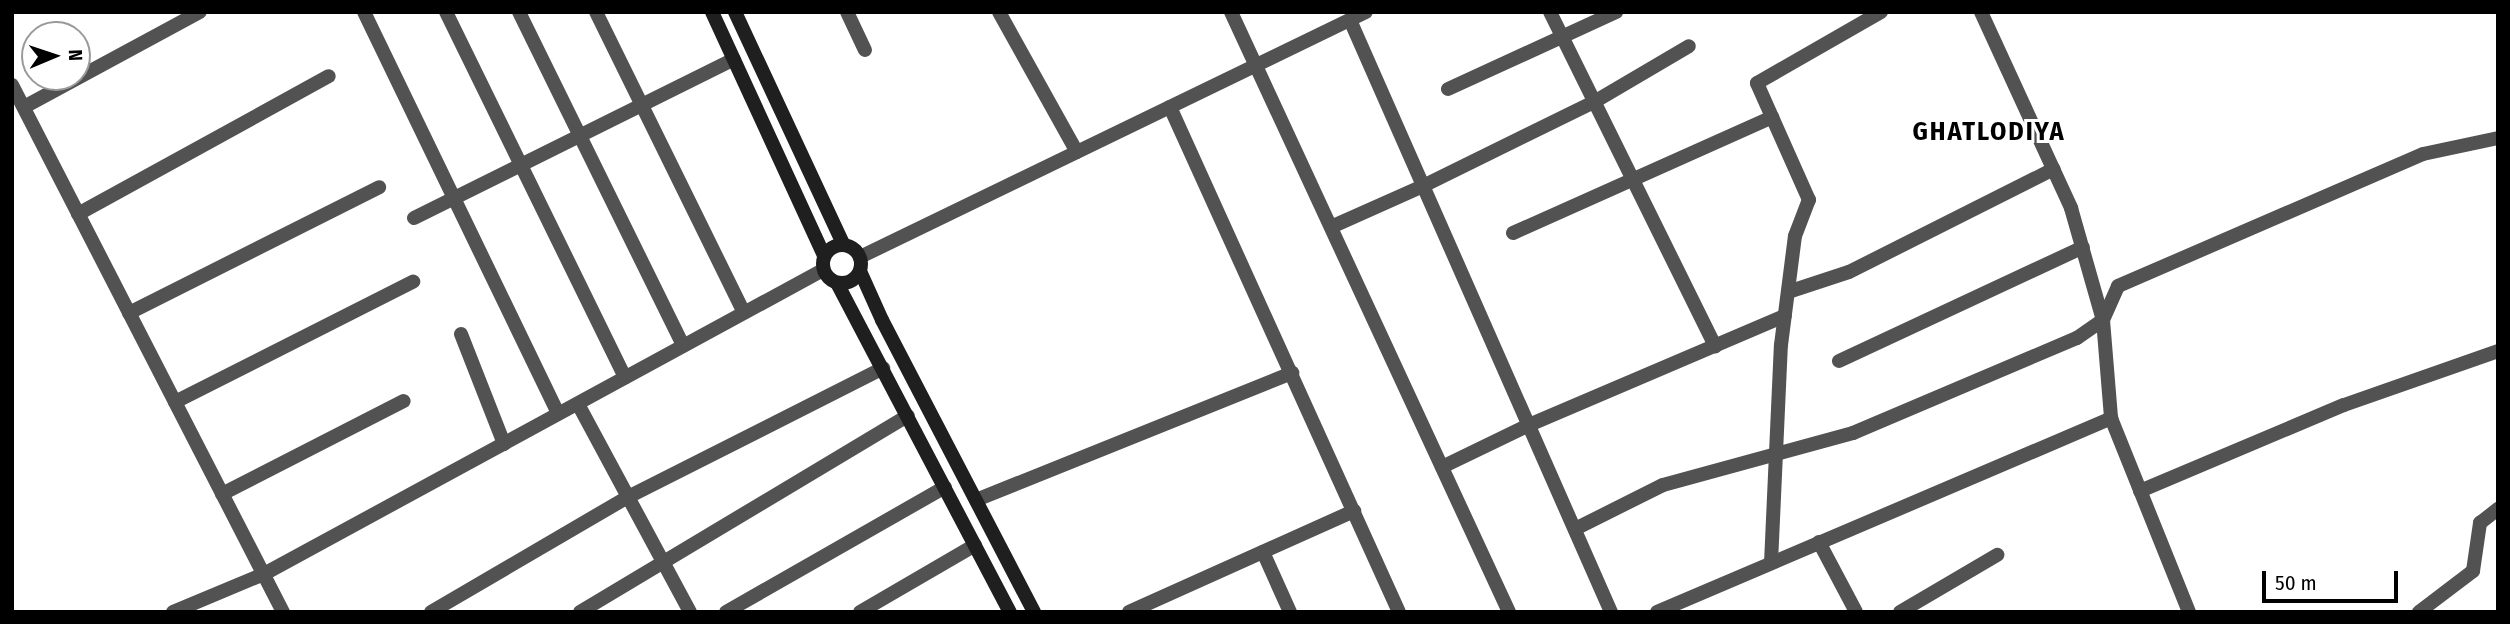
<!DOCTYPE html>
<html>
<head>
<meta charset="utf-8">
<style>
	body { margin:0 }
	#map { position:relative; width:2510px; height:624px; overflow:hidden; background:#fff; font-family:"Fira Sans Condensed",sans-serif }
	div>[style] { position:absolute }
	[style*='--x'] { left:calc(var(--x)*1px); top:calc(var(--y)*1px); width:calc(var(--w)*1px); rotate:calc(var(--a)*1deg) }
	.minor>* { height:14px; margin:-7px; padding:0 7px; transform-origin:7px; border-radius:7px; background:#525252 }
	.tertiary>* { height:14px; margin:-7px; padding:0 7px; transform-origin:7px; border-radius:7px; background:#525252 }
	.secondary>* { height:14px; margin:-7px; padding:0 7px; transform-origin:7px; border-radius:7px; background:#1f1f1f }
	.secondary>.ring { margin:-7px; padding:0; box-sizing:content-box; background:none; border:14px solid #1f1f1f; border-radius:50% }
	span { translate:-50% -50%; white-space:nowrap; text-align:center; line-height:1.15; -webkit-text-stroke:6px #fff; paint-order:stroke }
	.district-label { font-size:26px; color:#000; font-weight:700; letter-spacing:2px }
	.frame { position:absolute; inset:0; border:14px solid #000; pointer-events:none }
	.north { position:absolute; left:21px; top:21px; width:70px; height:70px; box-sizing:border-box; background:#fff; border:2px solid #999; border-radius:50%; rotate:88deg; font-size:19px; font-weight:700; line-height:28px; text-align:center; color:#000 }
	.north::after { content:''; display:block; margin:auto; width:24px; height:32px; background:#000; clip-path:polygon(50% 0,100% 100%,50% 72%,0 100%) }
	.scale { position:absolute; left:2262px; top:571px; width:136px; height:32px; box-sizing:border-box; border:4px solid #000; border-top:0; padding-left:9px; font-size:21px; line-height:24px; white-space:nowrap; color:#000; -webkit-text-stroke:5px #fff; paint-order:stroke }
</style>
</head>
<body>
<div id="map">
	<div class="minor">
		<i style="--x:364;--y:12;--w:446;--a:64.2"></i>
		<i style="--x:446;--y:12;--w:407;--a:63.9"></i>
		<i style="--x:519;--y:12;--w:372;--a:63.8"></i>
		<i style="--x:596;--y:12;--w:335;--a:63.8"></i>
		<i style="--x:847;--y:12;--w:42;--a:64.7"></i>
		<i style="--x:999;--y:12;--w:160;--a:60.9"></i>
		<i style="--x:1550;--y:12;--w:373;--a:63.7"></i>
		<i style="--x:1350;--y:20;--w:647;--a:66.21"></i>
		<i style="--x:12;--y:85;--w:593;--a:62.79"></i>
		<i style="--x:1448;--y:89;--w:185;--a:-24.6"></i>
		<i style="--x:24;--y:107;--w:200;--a:-28.4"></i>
		<i style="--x:1170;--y:107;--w:554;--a:65.61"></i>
		<i style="--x:78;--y:214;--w:286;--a:-28.8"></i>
		<i style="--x:414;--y:218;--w:357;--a:-26.4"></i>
		<i style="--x:1331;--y:227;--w:101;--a:-24"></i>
		<i style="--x:1423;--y:186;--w:191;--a:-26.2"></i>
		<i style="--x:1594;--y:102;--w:110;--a:-30.5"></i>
		<i style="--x:1513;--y:233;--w:284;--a:-24.1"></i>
		<i style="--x:1788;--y:292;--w:64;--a:-18.2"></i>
		<i style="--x:1849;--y:272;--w:229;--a:-26.7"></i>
		<i style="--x:129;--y:313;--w:280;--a:-26.7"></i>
		<i style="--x:461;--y:334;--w:118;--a:68.6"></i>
		<i style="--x:1839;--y:361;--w:269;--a:-25"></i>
		<i style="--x:175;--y:402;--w:267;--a:-26.8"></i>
		<i style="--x:578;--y:404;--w:236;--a:61.7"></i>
		<i style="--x:1442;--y:467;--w:97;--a:-25.8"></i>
		<i style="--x:1529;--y:425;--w:278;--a:-23.1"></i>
		<i style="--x:2140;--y:491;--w:221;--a:-22.9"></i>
		<i style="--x:2344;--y:405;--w:163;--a:-19.3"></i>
		<i style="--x:222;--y:494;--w:204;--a:-27.1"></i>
		<i style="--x:976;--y:500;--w:341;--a:-21.9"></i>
		<i style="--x:1575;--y:529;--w:98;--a:-26.6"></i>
		<i style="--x:1663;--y:485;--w:197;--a:-15.3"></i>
		<i style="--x:1853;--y:433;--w:243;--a:-23"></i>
		<i style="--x:2077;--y:338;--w:32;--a:-35"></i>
		<i style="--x:2103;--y:320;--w:37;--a:-66"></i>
		<i style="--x:2118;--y:286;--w:332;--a:-23.4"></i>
		<i style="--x:2423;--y:154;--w:77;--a:-12"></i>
		<i style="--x:1819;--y:542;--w:79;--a:62.1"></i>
		<i style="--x:1263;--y:552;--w:66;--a:65.8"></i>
		<i style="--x:1771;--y:563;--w:218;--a:-87.4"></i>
		<i style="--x:1781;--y:345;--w:110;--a:-82.7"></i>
		<i style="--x:1795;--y:236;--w:39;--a:-69"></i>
		<i style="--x:1809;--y:200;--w:128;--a:-114"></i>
		<i style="--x:1757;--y:83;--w:143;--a:-29.8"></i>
		<i style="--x:431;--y:612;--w:228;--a:-30.3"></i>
		<i style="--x:628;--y:497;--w:286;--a:-26.8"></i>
		<i style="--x:580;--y:612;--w:382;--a:-30.9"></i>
		<i style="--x:726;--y:612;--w:252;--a:-29.7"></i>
		<i style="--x:860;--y:612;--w:133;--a:-30.2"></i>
		<i style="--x:1129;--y:612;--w:247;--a:-24.2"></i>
		<i style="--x:1900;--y:612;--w:113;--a:-30.4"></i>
		<i style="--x:2419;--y:612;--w:68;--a:-37.2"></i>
		<i style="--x:2473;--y:571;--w:49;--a:-81.7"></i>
		<i style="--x:2480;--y:523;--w:23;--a:-38"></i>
	</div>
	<div class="tertiary">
		<i style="--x:1231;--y:12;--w:661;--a:65.14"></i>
		<i style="--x:1981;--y:12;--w:216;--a:65.3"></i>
		<i style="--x:2071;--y:208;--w:116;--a:74.1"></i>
		<i style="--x:2103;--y:320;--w:98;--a:85.3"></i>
		<i style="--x:860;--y:257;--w:562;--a:-25.84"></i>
		<i style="--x:173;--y:612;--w:99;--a:-22.7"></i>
		<i style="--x:264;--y:574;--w:636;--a:-28.54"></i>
		<i style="--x:1657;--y:612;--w:494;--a:-23.1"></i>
		<i style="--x:2111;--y:418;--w:209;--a:68.1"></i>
	</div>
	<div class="secondary">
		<i style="--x:712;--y:12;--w:268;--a:65.3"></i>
		<i style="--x:735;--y:12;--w:256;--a:65"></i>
		<i class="ring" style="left:823px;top:245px;width:24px;height:24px"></i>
		<i style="--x:860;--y:271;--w:54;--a:65.8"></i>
		<i style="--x:882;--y:320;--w:329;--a:62.5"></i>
		<i style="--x:837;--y:283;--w:372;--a:62.3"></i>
	</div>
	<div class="district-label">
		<span style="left:1989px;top:132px">GHATLODIYA</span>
	</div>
	<div class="frame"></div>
	<div class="north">N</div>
	<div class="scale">50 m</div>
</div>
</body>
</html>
